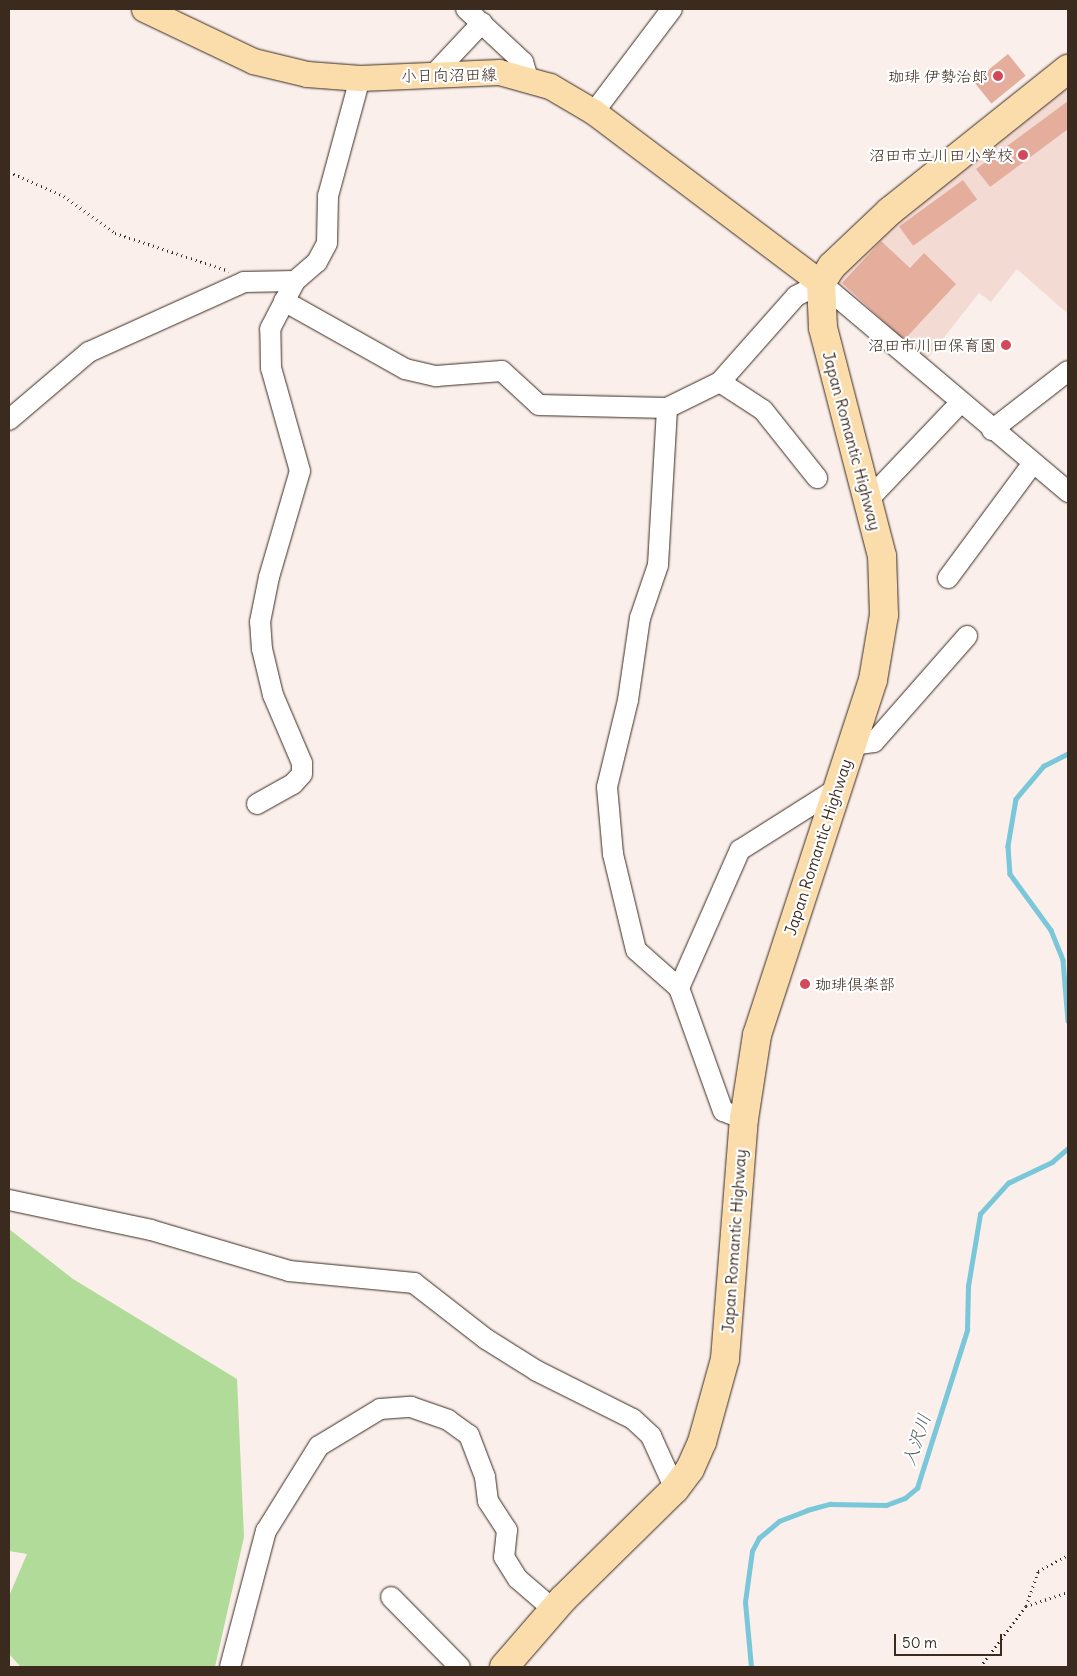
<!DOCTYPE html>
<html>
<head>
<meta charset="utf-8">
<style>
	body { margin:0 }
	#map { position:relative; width:1077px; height:1676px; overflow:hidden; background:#faefeb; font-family:Delius,"Klee One",sans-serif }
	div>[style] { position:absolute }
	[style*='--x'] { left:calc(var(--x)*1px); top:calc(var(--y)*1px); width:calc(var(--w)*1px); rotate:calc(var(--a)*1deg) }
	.built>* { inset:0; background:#f3dbd3 }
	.green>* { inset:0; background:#b1db98 }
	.stream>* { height:4.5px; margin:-2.25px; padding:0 2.25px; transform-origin:2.25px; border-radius:2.25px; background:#79c7d8 }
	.building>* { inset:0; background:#e4ad9c; transform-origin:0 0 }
	.path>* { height:2.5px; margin-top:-1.25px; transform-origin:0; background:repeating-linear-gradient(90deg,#3b2a1e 0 1px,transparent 0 5px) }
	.roads { filter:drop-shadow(0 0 1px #3b2a1e) drop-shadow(0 0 1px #3b2a1e) }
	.minor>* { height:20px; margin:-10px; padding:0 10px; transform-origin:10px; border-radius:10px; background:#fff }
	.major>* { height:25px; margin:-12.5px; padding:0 12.5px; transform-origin:12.5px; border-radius:12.5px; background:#fbddab }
	.highway>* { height:28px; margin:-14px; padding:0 14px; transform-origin:14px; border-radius:14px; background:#fbddab }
	.dots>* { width:14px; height:14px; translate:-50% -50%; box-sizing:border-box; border:2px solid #fff; border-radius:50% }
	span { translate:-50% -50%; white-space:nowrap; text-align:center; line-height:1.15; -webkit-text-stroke:4.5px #fff; paint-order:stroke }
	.street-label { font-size:16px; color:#3b2a1e }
	.poi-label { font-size:16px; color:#3b2a1e }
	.right { translate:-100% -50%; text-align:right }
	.left { translate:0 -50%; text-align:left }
	.water-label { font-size:18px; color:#51615f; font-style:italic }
	.frame { position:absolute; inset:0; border:10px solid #3b2a1e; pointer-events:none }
	.scale { position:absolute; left:894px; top:1634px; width:108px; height:22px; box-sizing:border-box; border:2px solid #3b2a1e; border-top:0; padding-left:6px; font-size:15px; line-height:18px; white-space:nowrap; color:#3b2a1e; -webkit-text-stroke:4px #fff; paint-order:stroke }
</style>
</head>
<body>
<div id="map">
	<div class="built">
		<i style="clip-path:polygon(1068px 82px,1068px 314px,1017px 269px,991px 302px,979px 293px,927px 359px,840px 289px,838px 274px,889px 227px)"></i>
	</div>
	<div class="green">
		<i style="clip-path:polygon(9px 1229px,73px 1279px,237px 1379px,244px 1537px,215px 1667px,21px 1667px,9px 1654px,9px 1596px,27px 1554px,9px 1551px)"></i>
	</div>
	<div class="stream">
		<i style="--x:1068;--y:754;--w:27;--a:153"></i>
		<i style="--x:1044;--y:766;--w:43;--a:130.3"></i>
		<i style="--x:1016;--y:799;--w:48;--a:99.7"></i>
		<i style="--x:1008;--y:846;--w:28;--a:86"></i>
		<i style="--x:1010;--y:874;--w:69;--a:53.8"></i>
		<i style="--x:1051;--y:930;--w:32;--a:68"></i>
		<i style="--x:1063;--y:960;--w:61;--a:85.3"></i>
		<i style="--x:751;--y:1667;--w:65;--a:-95.3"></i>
		<i style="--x:745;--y:1602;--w:51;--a:-82.2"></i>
		<i style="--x:752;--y:1551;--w:15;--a:-62"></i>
		<i style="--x:759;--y:1538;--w:26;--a:-40"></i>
		<i style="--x:779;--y:1521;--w:30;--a:-21"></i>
		<i style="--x:807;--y:1510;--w:24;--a:-15"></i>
		<i style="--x:830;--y:1504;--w:56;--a:1"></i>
		<i style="--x:886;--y:1505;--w:20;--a:-20"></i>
		<i style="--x:905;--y:1498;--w:16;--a:-40"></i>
		<i style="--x:917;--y:1488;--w:166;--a:-72.4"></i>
		<i style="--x:967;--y:1330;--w:44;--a:-88.7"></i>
		<i style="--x:968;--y:1286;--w:73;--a:-80.5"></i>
		<i style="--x:980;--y:1214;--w:42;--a:-47.9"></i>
		<i style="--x:1008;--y:1183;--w:49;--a:-25.5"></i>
		<i style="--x:1052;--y:1162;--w:21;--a:-41"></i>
	</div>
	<div class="building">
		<i style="left:1008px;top:54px;width:28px;height:44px;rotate:51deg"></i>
		<i style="clip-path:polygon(1068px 101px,1068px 129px,990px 187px,976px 169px)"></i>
		<i style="left:963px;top:180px;width:24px;height:79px;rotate:54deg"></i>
		<i style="clip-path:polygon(881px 241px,910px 268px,924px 253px,956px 284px,904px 340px,842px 283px)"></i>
	</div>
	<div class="path">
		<i style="--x:9;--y:172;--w:60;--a:23.6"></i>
		<i style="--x:64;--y:196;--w:63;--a:36"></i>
		<i style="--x:115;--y:233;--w:120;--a:18.4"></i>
		<i style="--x:1026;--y:1606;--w:44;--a:-18.4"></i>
		<i style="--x:980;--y:1667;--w:76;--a:-53"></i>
		<i style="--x:1026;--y:1606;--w:37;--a:-71"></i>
		<i style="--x:1038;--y:1571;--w:34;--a:-28"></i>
	</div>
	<div class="roads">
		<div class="minor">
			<i style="--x:466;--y:9;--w:78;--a:42.9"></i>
			<i style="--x:523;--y:62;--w:17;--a:73"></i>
			<i style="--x:435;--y:73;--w:69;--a:-46.8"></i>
			<i style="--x:594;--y:112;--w:129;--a:-52.9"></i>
			<i style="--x:284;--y:301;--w:139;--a:29.3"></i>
			<i style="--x:405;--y:369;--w:32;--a:13"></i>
			<i style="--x:436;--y:376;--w:66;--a:-4.3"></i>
			<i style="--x:502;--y:371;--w:50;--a:42.6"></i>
			<i style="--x:539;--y:405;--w:128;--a:1.3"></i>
			<i style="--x:720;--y:382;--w:51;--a:33.1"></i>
			<i style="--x:763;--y:410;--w:87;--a:51.5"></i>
			<i style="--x:9;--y:420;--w:105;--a:-40.4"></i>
			<i style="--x:89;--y:352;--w:170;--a:-24.3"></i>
			<i style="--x:244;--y:282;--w:51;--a:-1.1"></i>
			<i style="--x:992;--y:430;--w:96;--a:-37.8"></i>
			<i style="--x:868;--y:500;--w:134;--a:-46.5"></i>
			<i style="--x:948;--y:578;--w:143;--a:-53.5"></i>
			<i style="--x:851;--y:745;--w:23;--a:-7"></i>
			<i style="--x:874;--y:742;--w:141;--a:-48.7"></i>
			<i style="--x:257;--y:804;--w:41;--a:-29.1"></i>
			<i style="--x:293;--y:784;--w:13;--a:-48"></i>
			<i style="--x:302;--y:774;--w:11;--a:-90"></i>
			<i style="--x:302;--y:763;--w:74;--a:-113.1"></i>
			<i style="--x:273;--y:695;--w:47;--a:-103.4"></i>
			<i style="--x:262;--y:649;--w:27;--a:-94"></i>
			<i style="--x:260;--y:622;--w:46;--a:-78.7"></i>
			<i style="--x:269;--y:577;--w:110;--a:-73.7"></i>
			<i style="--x:300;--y:471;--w:107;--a:-105.7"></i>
			<i style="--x:271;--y:368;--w:39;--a:-91"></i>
			<i style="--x:270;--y:329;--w:54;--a:-62.5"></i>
			<i style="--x:295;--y:281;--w:29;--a:-41"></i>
			<i style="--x:317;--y:262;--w:21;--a:-62"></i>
			<i style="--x:327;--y:243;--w:47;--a:-88.8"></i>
			<i style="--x:328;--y:196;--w:122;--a:-74.8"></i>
			<i style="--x:679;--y:988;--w:151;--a:-66.2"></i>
			<i style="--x:740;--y:850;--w:112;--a:-32.3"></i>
			<i style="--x:744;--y:1119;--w:22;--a:-159"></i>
			<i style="--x:723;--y:1111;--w:131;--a:-109.7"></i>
			<i style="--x:679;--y:988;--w:57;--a:-138.5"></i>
			<i style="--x:636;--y:950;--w:99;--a:-103.5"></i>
			<i style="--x:613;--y:854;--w:67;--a:-95.1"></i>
			<i style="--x:607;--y:787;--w:89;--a:-76.4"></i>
			<i style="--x:628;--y:700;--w:83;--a:-81.7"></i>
			<i style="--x:640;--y:618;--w:56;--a:-71.2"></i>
			<i style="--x:658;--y:565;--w:157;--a:-86.7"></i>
			<i style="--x:667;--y:408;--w:59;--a:-26.1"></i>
			<i style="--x:720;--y:382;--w:115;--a:-48.5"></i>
			<i style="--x:796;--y:296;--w:28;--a:-27"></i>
			<i style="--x:821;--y:283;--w:324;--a:40.2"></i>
			<i style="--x:9;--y:1200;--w:145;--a:11.9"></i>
			<i style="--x:151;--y:1230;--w:144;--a:16.5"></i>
			<i style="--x:289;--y:1271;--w:126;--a:5.5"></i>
			<i style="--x:414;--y:1283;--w:91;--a:37.9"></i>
			<i style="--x:486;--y:1339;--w:60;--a:32.1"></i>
			<i style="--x:537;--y:1371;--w:107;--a:26.6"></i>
			<i style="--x:633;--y:1419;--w:25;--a:43"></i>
			<i style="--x:651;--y:1436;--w:58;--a:65.6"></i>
			<i style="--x:391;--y:1597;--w:98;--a:45.4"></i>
			<i style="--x:230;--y:1667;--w:141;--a:-75.2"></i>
			<i style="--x:266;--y:1531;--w:100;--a:-58.1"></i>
			<i style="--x:319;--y:1446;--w:71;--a:-31.2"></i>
			<i style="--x:380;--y:1409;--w:31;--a:-4"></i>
			<i style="--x:411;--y:1407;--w:39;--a:19"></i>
			<i style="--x:448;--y:1420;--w:26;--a:36"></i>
			<i style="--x:469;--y:1435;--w:45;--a:69.1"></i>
			<i style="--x:485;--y:1477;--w:24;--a:83"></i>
			<i style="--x:488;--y:1501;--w:35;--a:57"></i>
			<i style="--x:507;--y:1530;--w:27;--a:96"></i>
			<i style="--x:504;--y:1557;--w:26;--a:58"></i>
			<i style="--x:518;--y:1579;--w:48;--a:40.7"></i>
		</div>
		<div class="major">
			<i style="--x:144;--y:9;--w:121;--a:25.5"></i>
			<i style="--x:253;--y:61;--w:56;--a:13.5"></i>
			<i style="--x:307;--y:74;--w:53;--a:4.3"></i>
			<i style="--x:360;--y:78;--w:139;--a:-2.5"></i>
			<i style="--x:499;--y:72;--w:53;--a:15.4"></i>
			<i style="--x:550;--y:86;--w:51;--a:30.6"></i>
			<i style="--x:594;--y:112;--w:284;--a:37"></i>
		</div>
		<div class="highway">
			<i style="--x:504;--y:1667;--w:90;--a:-49.1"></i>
			<i style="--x:563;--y:1599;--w:157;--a:-44.5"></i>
			<i style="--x:675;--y:1489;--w:25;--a:-53"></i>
			<i style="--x:690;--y:1469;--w:30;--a:-66"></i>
			<i style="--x:702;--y:1442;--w:86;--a:-74.5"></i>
			<i style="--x:725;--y:1359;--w:241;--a:-85.5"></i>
			<i style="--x:744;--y:1119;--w:85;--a:-81.2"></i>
			<i style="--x:757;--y:1035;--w:373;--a:-71.9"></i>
			<i style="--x:873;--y:680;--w:66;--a:-80.4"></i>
			<i style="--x:884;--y:615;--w:59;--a:-91.9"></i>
			<i style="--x:882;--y:556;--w:236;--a:-104.5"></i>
			<i style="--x:823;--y:328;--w:45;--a:-92.5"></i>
			<i style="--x:821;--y:283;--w:20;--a:-57"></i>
			<i style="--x:832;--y:266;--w:80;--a:-43.5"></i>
			<i style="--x:890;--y:211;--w:228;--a:-38.6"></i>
		</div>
	</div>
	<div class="dots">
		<i style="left:998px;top:76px;background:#d1495b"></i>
		<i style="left:1023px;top:155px;background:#d1495b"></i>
		<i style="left:1006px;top:345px;background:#d1495b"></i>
		<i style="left:805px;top:984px;background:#d1495b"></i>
	</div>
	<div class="street-label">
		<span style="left:449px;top:75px;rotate:-1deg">小日向沼田線</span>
		<span style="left:852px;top:441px;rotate:75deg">Japan Romantic Highway</span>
		<span style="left:818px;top:847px;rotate:-72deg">Japan Romantic Highway</span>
		<span style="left:734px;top:1241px;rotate:-86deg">Japan Romantic Highway</span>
	</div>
	<div class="poi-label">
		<span class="right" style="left:988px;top:76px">珈琲 伊勢治郎</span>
		<span class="right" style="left:1013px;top:155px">沼田市立川田小学校</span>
		<span class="right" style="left:996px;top:345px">沼田市川田保育園</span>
		<span class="left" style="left:815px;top:984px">珈琲倶楽部</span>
	</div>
	<div class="water-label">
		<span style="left:917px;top:1440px;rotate:-72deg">入沢川</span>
	</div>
	<div class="frame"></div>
	<div class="scale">50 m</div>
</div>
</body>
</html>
